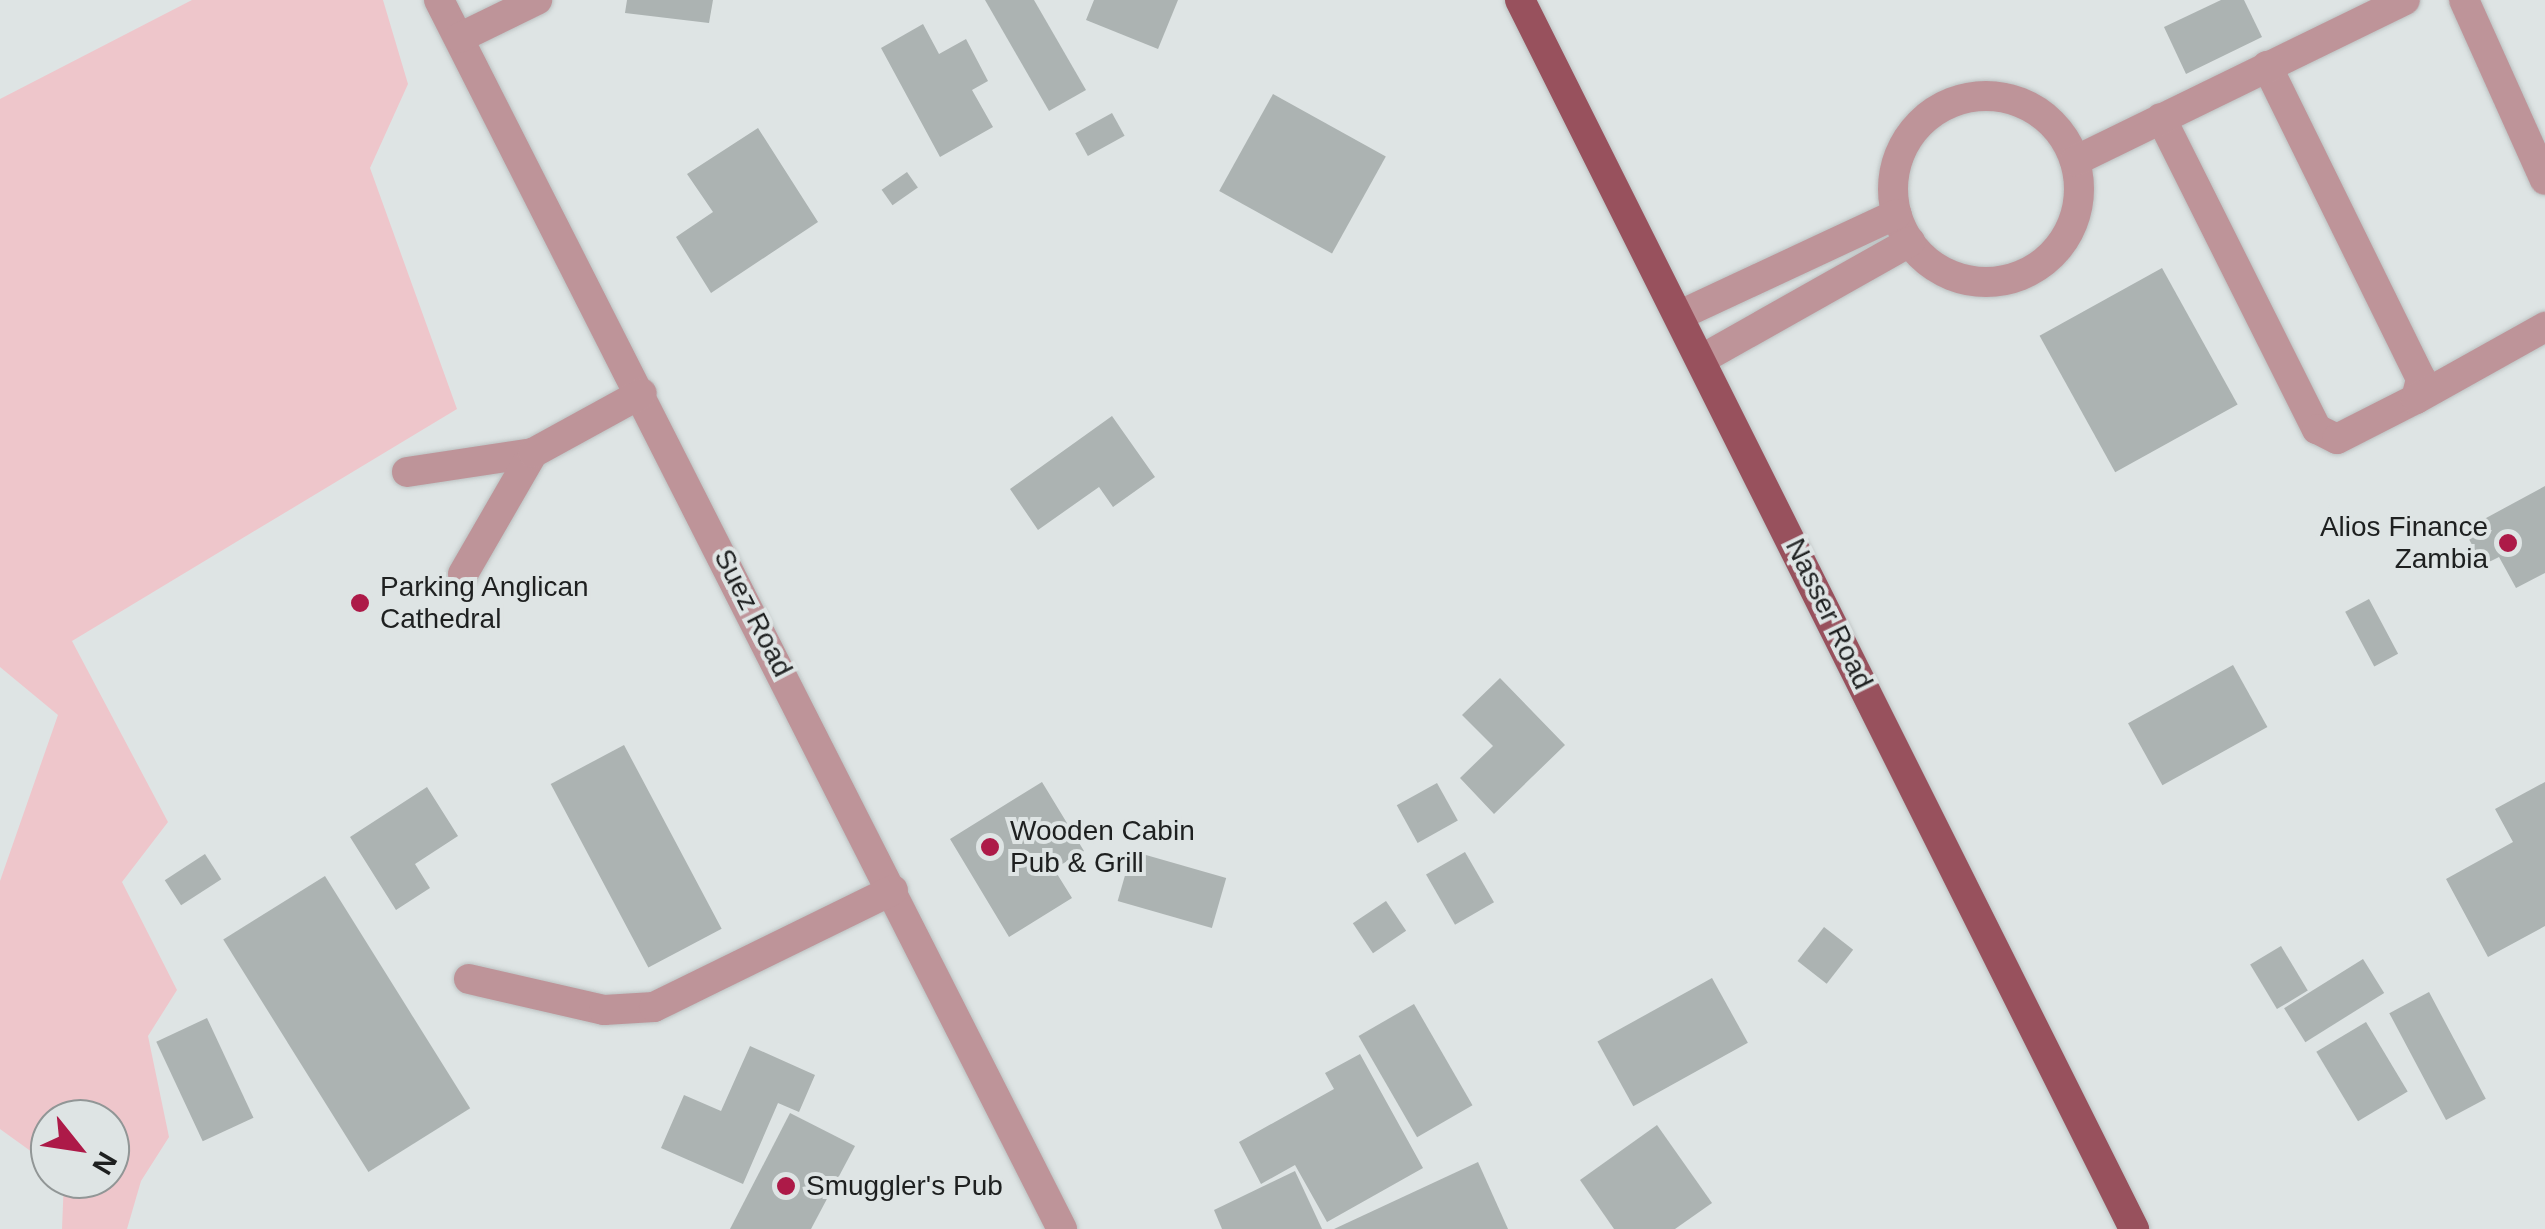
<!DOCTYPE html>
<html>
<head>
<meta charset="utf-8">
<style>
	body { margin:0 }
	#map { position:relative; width:2545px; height:1229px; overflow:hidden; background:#dee4e4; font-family:Arial,sans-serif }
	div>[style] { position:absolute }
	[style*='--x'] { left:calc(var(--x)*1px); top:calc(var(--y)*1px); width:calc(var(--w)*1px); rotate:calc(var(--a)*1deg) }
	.green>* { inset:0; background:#eec6cb }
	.building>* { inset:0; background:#acb3b2; transform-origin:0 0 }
	.roads { filter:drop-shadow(0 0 2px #bbc1c1) drop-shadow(0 0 2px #bbc1c1) }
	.minor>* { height:30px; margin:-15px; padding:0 15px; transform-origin:15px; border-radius:15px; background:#be9499 }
	.minor>.ring { margin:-15px; padding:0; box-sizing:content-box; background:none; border:30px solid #be9499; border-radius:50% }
	.major>* { height:30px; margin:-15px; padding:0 15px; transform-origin:15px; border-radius:15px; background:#98515d }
	.dots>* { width:28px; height:28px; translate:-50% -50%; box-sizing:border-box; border:5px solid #dee4e4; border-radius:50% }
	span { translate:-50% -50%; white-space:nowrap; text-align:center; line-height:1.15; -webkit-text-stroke:8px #dee4e4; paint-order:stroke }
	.poi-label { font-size:28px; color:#1e2020 }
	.right { translate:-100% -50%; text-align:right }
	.left { translate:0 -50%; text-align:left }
	.street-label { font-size:28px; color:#1e2020 }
	.north { position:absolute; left:30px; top:1099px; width:100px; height:100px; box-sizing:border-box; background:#dee4e4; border:2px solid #919696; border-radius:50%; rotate:120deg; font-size:28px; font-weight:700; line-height:40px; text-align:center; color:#1e2020 }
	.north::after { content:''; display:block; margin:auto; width:35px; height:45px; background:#ad1a48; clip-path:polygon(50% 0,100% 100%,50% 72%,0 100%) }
</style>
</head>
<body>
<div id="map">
	<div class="green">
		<i style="clip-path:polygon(192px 0,383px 0,408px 84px,370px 168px,457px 409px,72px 641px,168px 822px,122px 882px,177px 990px,148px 1036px,169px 1137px,141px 1181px,127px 1229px,62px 1229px,64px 1179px,110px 1179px,110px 1119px,50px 1119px,50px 1165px,0 1129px,0 881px,58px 715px,0 667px,0 99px)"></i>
	</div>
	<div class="building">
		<i style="clip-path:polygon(627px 0,713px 0,709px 23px,625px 13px)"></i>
		<i style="clip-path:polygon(985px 0,1034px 0,1086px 90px,1049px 111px)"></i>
		<i style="clip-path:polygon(1094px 0,1178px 0,1158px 49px,1086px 20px)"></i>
		<i style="clip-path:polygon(2221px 0,2244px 0,2262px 37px,2186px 74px,2164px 27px)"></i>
		<i style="clip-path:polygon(923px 24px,939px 54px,966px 39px,988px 81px,972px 90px,993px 127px,940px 157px,881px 48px)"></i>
		<i style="left:1273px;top:94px;width:129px;height:111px;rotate:29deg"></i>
		<i style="left:1112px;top:113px;width:26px;height:42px;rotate:61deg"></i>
		<i style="clip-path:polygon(758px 128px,818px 222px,711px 293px,676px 237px,713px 212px,687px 174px)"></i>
		<i style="left:907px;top:172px;width:19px;height:31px;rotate:55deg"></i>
		<i style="left:2162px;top:268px;width:156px;height:140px;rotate:61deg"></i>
		<i style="clip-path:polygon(1112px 416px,1155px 477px,1113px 507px,1099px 487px,1038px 530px,1010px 489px)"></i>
		<i style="clip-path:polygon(2545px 486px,2545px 573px,2516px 588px,2499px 557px,2483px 565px,2464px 530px)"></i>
		<i style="left:2369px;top:599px;width:62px;height:27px;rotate:62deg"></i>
		<i style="left:2233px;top:665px;width:71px;height:120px;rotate:61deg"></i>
		<i style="clip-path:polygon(1500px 678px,1565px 745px,1494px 814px,1460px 778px,1493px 746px,1462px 715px)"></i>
		<i style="left:624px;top:745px;width:208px;height:83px;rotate:62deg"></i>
		<i style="clip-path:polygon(1042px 782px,1084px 851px,1054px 869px,1072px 898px,1009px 937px,950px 839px)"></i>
		<i style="clip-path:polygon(2545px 782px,2545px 926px,2488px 957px,2446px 879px,2513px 842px,2495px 809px)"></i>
		<i style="left:1437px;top:783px;width:43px;height:46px;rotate:61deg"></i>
		<i style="clip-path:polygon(427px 787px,458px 836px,415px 864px,430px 888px,396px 910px,350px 837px)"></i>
		<i style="left:1132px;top:851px;width:98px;height:52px;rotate:16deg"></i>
		<i style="left:1465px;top:852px;width:58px;height:45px;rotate:60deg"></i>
		<i style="left:205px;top:854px;width:30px;height:48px;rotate:57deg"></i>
		<i style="left:325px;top:876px;width:274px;height:120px;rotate:58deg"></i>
		<i style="left:1386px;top:901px;width:36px;height:40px;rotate:56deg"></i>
		<i style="left:1824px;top:927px;width:37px;height:43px;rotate:38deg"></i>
		<i style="left:2281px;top:946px;width:52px;height:36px;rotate:59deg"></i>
		<i style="left:2363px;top:959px;width:40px;height:93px;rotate:58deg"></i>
		<i style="left:1712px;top:978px;width:74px;height:131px;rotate:61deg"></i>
		<i style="left:2429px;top:992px;width:121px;height:45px;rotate:62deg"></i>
		<i style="left:1414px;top:1004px;width:117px;height:64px;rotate:60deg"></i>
		<i style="left:207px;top:1018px;width:110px;height:56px;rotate:65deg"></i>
		<i style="left:2366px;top:1022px;width:81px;height:58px;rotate:59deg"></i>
		<i style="clip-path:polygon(750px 1046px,815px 1075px,799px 1112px,778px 1103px,743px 1184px,661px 1148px,684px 1095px,721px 1111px)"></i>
		<i style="clip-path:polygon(1360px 1054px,1423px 1168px,1327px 1222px,1295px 1165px,1261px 1184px,1239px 1142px,1334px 1089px,1325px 1073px)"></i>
		<i style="clip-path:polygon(790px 1113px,855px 1146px,811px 1229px,730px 1229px)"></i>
		<i style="clip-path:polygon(1657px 1125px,1712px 1203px,1675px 1229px,1614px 1229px,1580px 1180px)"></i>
		<i style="clip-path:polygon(1478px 1162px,1508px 1229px,1334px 1229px)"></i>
		<i style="clip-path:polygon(1295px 1171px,1322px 1229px,1222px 1229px,1214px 1210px)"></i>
	</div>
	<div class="roads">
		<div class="minor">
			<i style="--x:439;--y:0;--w:1378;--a:63.12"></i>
			<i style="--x:2464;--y:0;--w:197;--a:65.8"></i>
			<i style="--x:459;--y:38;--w:87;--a:-26"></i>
			<i class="ring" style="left:1893px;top:96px;width:156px;height:156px"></i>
			<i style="--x:2161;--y:118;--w:348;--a:63.4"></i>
			<i style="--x:2317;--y:429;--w:22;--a:27"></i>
			<i style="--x:2337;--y:439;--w:89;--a:-26.9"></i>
			<i style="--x:2416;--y:399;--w:21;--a:-76"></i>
			<i style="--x:2421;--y:379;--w:349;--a:-116.2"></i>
			<i style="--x:2075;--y:161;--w:367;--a:-26"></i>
			<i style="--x:1680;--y:315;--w:239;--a:-25"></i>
			<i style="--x:1702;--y:359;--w:239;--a:-29.4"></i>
			<i style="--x:2416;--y:399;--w:148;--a:-29.2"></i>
			<i style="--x:407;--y:472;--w:127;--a:-8.6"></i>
			<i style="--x:463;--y:574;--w:140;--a:-60"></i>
			<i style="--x:533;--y:453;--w:124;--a:-28.8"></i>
			<i style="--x:469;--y:979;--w:139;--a:12.9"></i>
			<i style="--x:604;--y:1010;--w:50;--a:-3.4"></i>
			<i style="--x:654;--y:1007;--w:266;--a:-26.1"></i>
		</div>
		<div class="major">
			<i style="--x:1520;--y:0;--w:1374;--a:63.45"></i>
		</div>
	</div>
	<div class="dots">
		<i style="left:2508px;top:543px;background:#ad1a48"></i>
		<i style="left:360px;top:603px;background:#ad1a48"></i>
		<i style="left:990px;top:847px;background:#ad1a48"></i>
		<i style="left:786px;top:1186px;background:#ad1a48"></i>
	</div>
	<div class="poi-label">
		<span class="right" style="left:2488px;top:543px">Alios Finance<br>Zambia</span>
		<span class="left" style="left:380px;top:603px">Parking Anglican<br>Cathedral</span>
		<span class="left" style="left:1010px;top:847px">Wooden Cabin<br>Pub &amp; Grill</span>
		<span class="left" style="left:806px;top:1186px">Smuggler's Pub</span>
	</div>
	<div class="street-label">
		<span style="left:753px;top:613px;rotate:63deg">Suez Road</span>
		<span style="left:1829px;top:614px;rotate:64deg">Nasser Road</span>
	</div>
	<div class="north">N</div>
</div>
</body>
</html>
